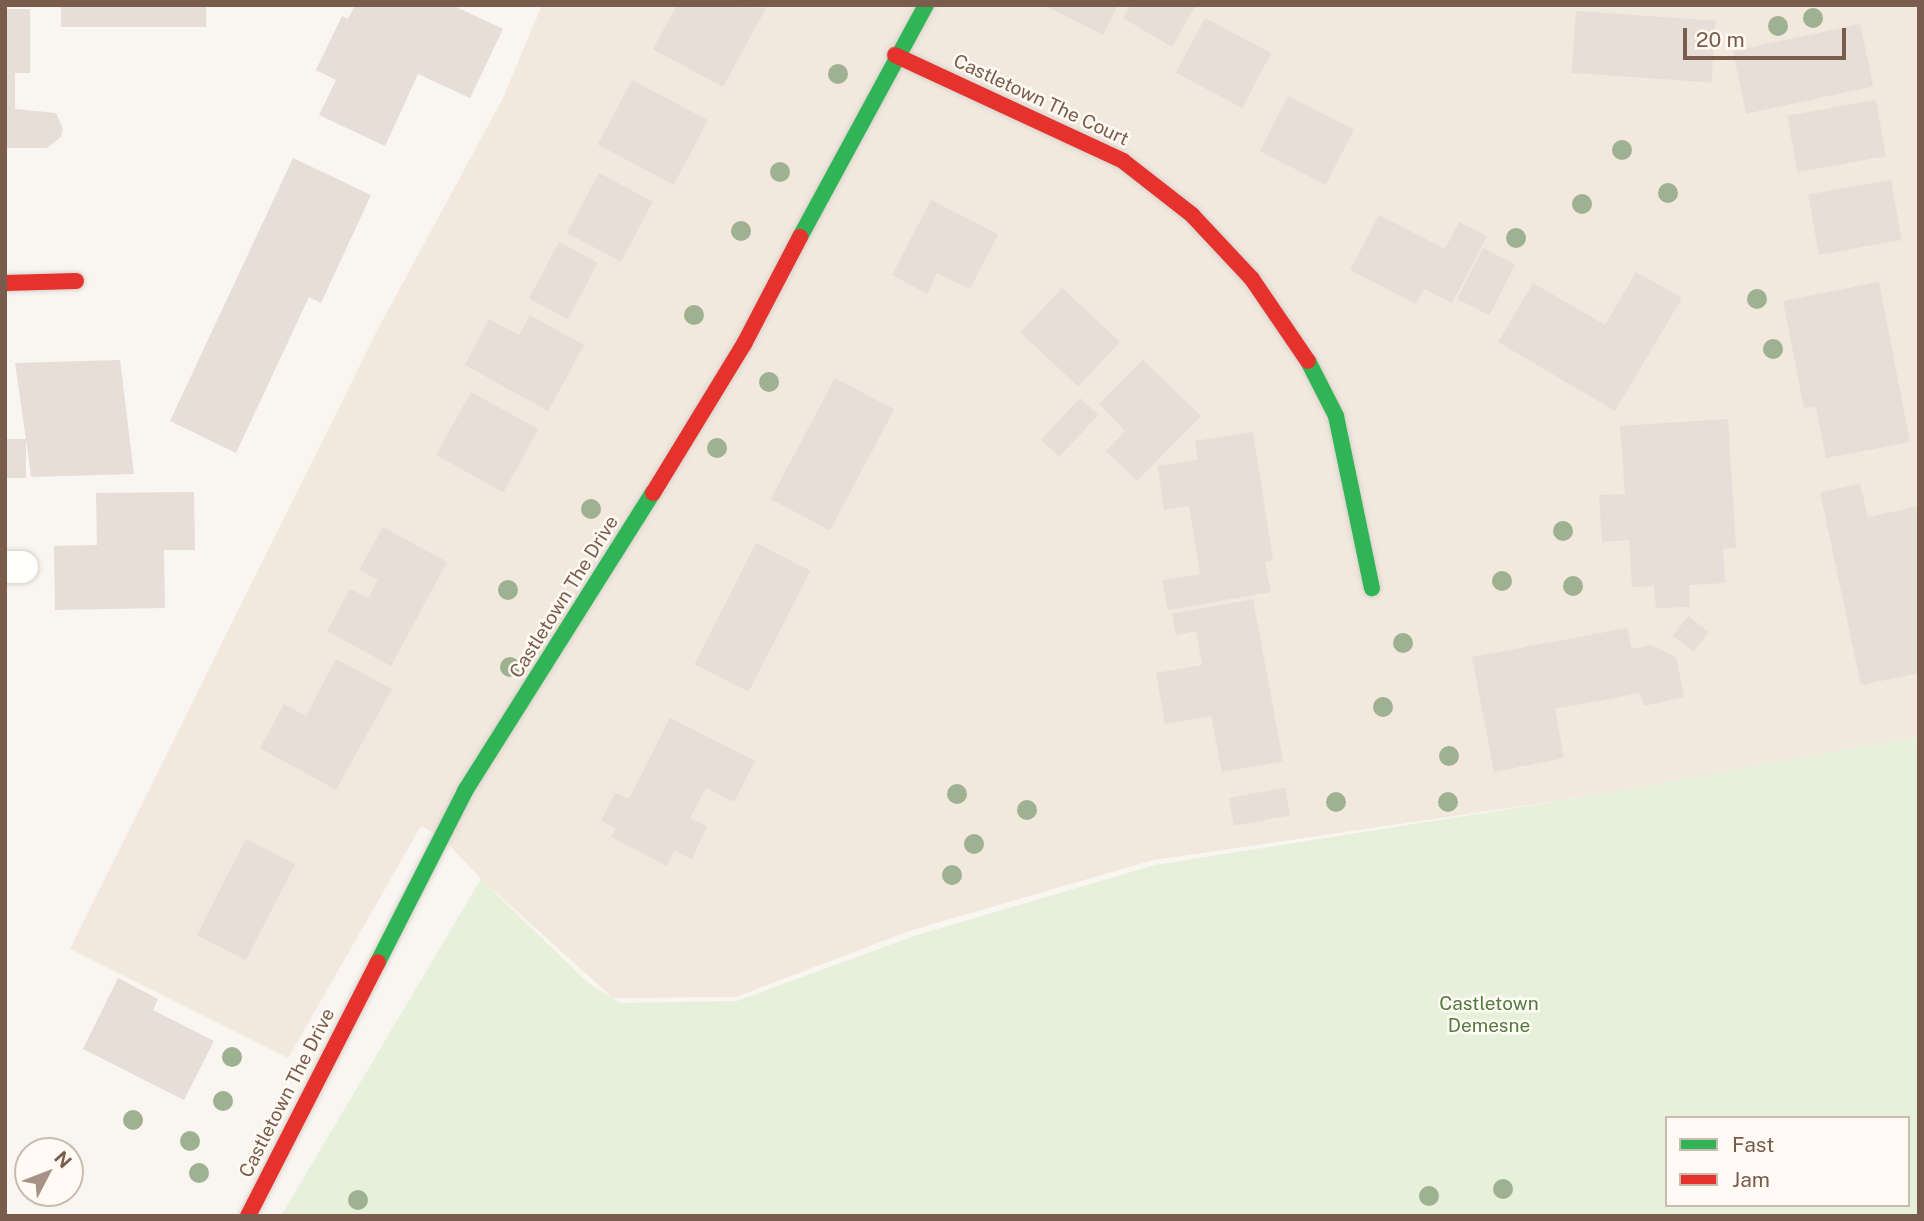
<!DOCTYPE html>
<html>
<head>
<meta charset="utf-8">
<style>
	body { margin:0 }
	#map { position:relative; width:1924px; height:1221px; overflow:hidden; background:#f9f5f0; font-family:"Public Sans",sans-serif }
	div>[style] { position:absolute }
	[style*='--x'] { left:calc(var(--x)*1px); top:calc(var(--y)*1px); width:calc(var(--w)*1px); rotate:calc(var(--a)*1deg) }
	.residential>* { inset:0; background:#f2e8de }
	.green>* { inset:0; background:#e7f0db }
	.building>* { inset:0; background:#e6ded7; transform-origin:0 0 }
	.roads { filter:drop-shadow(0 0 2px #d7d1cb) drop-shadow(0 0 2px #d7d1cb) }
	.lane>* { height:32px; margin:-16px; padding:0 16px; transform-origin:16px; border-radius:16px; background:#fefefd }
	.fast>* { height:16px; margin:-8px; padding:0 8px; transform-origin:8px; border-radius:8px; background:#30b455 }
	.jam>* { height:16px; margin:-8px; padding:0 8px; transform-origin:8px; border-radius:8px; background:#e5322d }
	.trees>* { width:20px; height:20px; margin:-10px; border-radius:50%; background:#9eb190 }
	span { translate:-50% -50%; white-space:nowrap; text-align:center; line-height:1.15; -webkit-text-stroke:5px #fffaf3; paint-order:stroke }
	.street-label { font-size:19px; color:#7a5c4d }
	.park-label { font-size:19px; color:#537a41 }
	.frame { position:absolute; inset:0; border:7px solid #7a5c4d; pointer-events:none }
	.legend { position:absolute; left:1665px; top:1116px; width:245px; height:91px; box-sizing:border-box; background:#fffaf3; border:2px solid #cabbb1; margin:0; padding:9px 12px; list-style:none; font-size:21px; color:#7a5c4d }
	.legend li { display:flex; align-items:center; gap:14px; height:35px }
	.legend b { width:35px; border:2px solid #cabbb1 }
	.north { position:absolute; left:14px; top:1137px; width:70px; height:70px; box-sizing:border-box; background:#fffaf3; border:2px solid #cabbb1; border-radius:50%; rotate:48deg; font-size:19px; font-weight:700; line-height:28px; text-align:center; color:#7a5c4d }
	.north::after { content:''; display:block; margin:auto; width:24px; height:32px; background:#a69286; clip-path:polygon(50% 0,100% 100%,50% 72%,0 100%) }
	.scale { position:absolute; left:1683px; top:28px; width:163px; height:32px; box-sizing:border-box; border:4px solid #7a5c4d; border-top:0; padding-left:9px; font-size:21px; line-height:24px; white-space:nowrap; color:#7a5c4d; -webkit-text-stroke:5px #fffaf3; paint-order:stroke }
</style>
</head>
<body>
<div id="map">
	<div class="residential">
		<i style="clip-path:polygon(542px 5px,1919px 5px,1919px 736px,1585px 797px,1153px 860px,909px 931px,736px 997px,613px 998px,481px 879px,443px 838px,421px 826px,288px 1058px,70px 949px,379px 327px,503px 98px)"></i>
	</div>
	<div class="green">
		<i style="clip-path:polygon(evenodd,1919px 736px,1919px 1216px,281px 1216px,481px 879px,588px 983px,621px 1003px,737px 1001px,914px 936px,1155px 865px,1585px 797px,1919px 736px,1667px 1118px,1908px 1118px,1908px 1205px,1667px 1205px,1667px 1118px)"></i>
	</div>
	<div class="building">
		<i style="left:61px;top:5px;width:145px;height:22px"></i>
		<i style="clip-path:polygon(355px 5px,452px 5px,503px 29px,470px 98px,418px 74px,385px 146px,319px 115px,336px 80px,316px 70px,342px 16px,348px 19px)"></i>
		<i style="clip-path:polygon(677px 5px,766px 8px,723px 87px,653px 49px)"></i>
		<i style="clip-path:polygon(1044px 5px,1118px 5px,1103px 35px)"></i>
		<i style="clip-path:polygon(1131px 5px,1196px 5px,1172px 47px,1123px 18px)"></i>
		<i style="clip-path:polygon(5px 9px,30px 9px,30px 73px,15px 73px,15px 109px,56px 113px,63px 129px,61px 137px,47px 148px,5px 148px)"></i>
		<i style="left:1576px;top:11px;width:140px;height:62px;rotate:4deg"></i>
		<i style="left:1205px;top:18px;width:75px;height:62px;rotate:28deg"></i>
		<i style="left:1860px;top:24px;width:64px;height:130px;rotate:78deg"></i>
		<i style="left:632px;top:80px;width:86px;height:73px;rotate:28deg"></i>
		<i style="left:1288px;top:96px;width:74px;height:62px;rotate:27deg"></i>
		<i style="left:1876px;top:100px;width:57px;height:90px;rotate:80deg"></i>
		<i style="clip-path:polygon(293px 158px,371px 195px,321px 303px,309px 297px,236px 453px,170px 421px)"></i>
		<i style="left:599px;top:173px;width:61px;height:68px;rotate:28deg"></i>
		<i style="left:1891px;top:180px;width:61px;height:84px;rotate:80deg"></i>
		<i style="clip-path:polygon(931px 200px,998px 234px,970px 289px,937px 273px,927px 294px,892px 275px)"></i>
		<i style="clip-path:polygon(1379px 215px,1445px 249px,1459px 222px,1487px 236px,1452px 303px,1424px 289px,1416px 304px,1350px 270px)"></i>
		<i style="left:559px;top:242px;width:44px;height:64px;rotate:28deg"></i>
		<i style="left:1483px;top:248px;width:36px;height:57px;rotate:27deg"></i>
		<i style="clip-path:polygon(1636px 272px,1682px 298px,1615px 411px,1498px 342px,1533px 283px,1605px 325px)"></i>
		<i style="clip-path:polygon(1879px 282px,1910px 442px,1826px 458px,1816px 407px,1804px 408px,1783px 301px)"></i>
		<i style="left:1062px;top:288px;width:79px;height:61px;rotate:43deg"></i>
		<i style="clip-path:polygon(530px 315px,584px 345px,548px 411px,465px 365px,489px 319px,519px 335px)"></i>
		<i style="clip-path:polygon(120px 360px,134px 474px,31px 477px,26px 439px,26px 478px,5px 478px,5px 439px,26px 439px,15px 363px)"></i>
		<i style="clip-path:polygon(1143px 360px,1201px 416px,1137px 481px,1106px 451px,1125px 431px,1099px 404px)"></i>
		<i style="left:835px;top:378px;width:67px;height:137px;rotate:28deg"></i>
		<i style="left:471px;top:392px;width:77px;height:72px;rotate:29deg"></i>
		<i style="left:1080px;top:398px;width:25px;height:57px;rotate:43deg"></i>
		<i style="clip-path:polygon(1728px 419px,1736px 548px,1723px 549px,1725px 583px,1689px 585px,1690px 607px,1656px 608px,1654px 586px,1632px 587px,1629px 540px,1602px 542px,1599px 495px,1625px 494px,1620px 426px)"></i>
		<i style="clip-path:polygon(1253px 432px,1273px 560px,1265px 562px,1271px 592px,1168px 610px,1162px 581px,1200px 574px,1189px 506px,1164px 510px,1158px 466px,1198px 460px,1195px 441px)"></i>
		<i style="clip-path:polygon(1860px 484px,1868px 517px,1919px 506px,1919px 673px,1861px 685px,1820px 492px)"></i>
		<i style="clip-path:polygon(194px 492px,195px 550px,164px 550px,165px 608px,55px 610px,54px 546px,97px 545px,96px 493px)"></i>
		<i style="clip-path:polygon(383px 527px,447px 562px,391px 666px,327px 631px,350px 589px,368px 598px,378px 580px,359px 570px)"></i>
		<i style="left:756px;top:543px;width:61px;height:136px;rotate:27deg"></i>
		<i style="clip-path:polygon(1253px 599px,1283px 761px,1222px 772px,1211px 716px,1165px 724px,1156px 673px,1202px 665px,1196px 631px,1176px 635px,1172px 614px)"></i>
		<i style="left:1688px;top:616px;width:26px;height:25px;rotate:37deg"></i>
		<i style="clip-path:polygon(1627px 628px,1632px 649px,1651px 645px,1676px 657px,1684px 697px,1644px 706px,1640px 693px,1555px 709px,1564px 758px,1494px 772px,1472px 657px)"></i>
		<i style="clip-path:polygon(336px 659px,392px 689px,336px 790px,260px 748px,284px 704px,306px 716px)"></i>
		<i style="clip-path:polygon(670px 718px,755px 761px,734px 802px,706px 788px,690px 818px,707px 826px,692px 859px,674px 851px,667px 866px,611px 837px,616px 828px,601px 821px,615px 793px,629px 799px)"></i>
		<i style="left:1285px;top:788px;width:28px;height:57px;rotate:80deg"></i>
		<i style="left:246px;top:839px;width:55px;height:108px;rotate:27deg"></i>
		<i style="clip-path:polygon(118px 978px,158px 999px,153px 1010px,214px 1041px,184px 1100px,83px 1049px)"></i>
	</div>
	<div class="roads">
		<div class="lane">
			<i style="--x:5;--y:567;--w:17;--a:0"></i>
		</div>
		<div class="fast">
			<i style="--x:800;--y:237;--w:264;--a:-61.5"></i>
			<i style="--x:1308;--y:361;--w:62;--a:63"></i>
			<i style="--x:1336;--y:416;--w:176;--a:78.2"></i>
			<i style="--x:378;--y:962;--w:192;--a:-63"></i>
			<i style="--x:465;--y:791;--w:352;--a:-57.8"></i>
		</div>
		<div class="jam">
			<i style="--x:895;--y:55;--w:251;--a:24.9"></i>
			<i style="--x:1123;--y:161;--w:88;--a:38"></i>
			<i style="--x:1192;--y:215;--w:88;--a:46.8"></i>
			<i style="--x:1252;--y:279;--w:99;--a:55.7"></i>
			<i style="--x:5;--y:283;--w:71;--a:-1.6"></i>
			<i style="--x:653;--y:493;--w:175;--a:-58.6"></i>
			<i style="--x:744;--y:344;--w:121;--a:-62.4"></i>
			<i style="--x:248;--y:1216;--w:285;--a:-62.9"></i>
		</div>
	</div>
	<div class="trees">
		<i style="left:1813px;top:18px"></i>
		<i style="left:1778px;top:26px"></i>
		<i style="left:838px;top:74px"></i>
		<i style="left:1622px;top:150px"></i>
		<i style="left:780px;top:172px"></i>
		<i style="left:1668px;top:193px"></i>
		<i style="left:1582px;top:204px"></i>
		<i style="left:741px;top:231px"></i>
		<i style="left:1516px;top:238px"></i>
		<i style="left:1757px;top:299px"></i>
		<i style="left:694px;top:315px"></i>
		<i style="left:1773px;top:349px"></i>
		<i style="left:769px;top:382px"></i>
		<i style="left:717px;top:448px"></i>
		<i style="left:591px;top:509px"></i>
		<i style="left:1563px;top:531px"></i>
		<i style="left:1502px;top:581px"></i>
		<i style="left:1573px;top:586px"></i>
		<i style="left:508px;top:590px"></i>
		<i style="left:1403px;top:643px"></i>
		<i style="left:510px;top:667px"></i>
		<i style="left:1383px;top:707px"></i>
		<i style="left:1449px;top:756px"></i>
		<i style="left:957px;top:794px"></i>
		<i style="left:1336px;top:802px"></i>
		<i style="left:1448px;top:802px"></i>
		<i style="left:1027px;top:810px"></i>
		<i style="left:974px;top:844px"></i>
		<i style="left:952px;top:875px"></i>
		<i style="left:232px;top:1057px"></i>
		<i style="left:223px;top:1101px"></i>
		<i style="left:133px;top:1120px"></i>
		<i style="left:190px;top:1141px"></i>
		<i style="left:199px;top:1173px"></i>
		<i style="left:1503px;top:1189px"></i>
		<i style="left:1429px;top:1196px"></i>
		<i style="left:358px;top:1200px"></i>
	</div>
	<div class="street-label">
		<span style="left:1041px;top:100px;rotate:25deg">Castletown The Court</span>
		<span style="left:564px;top:597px;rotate:-58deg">Castletown The Drive</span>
		<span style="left:287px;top:1093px;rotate:-63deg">Castletown The Drive</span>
	</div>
	<div class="park-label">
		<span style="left:1489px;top:1015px">Castletown<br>Demesne</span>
	</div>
	<div class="frame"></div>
	<ul class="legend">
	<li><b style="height:9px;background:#30b455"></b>Fast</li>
	<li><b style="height:9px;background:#e5322d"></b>Jam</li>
	</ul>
	<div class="north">N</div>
	<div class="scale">20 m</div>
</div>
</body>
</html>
